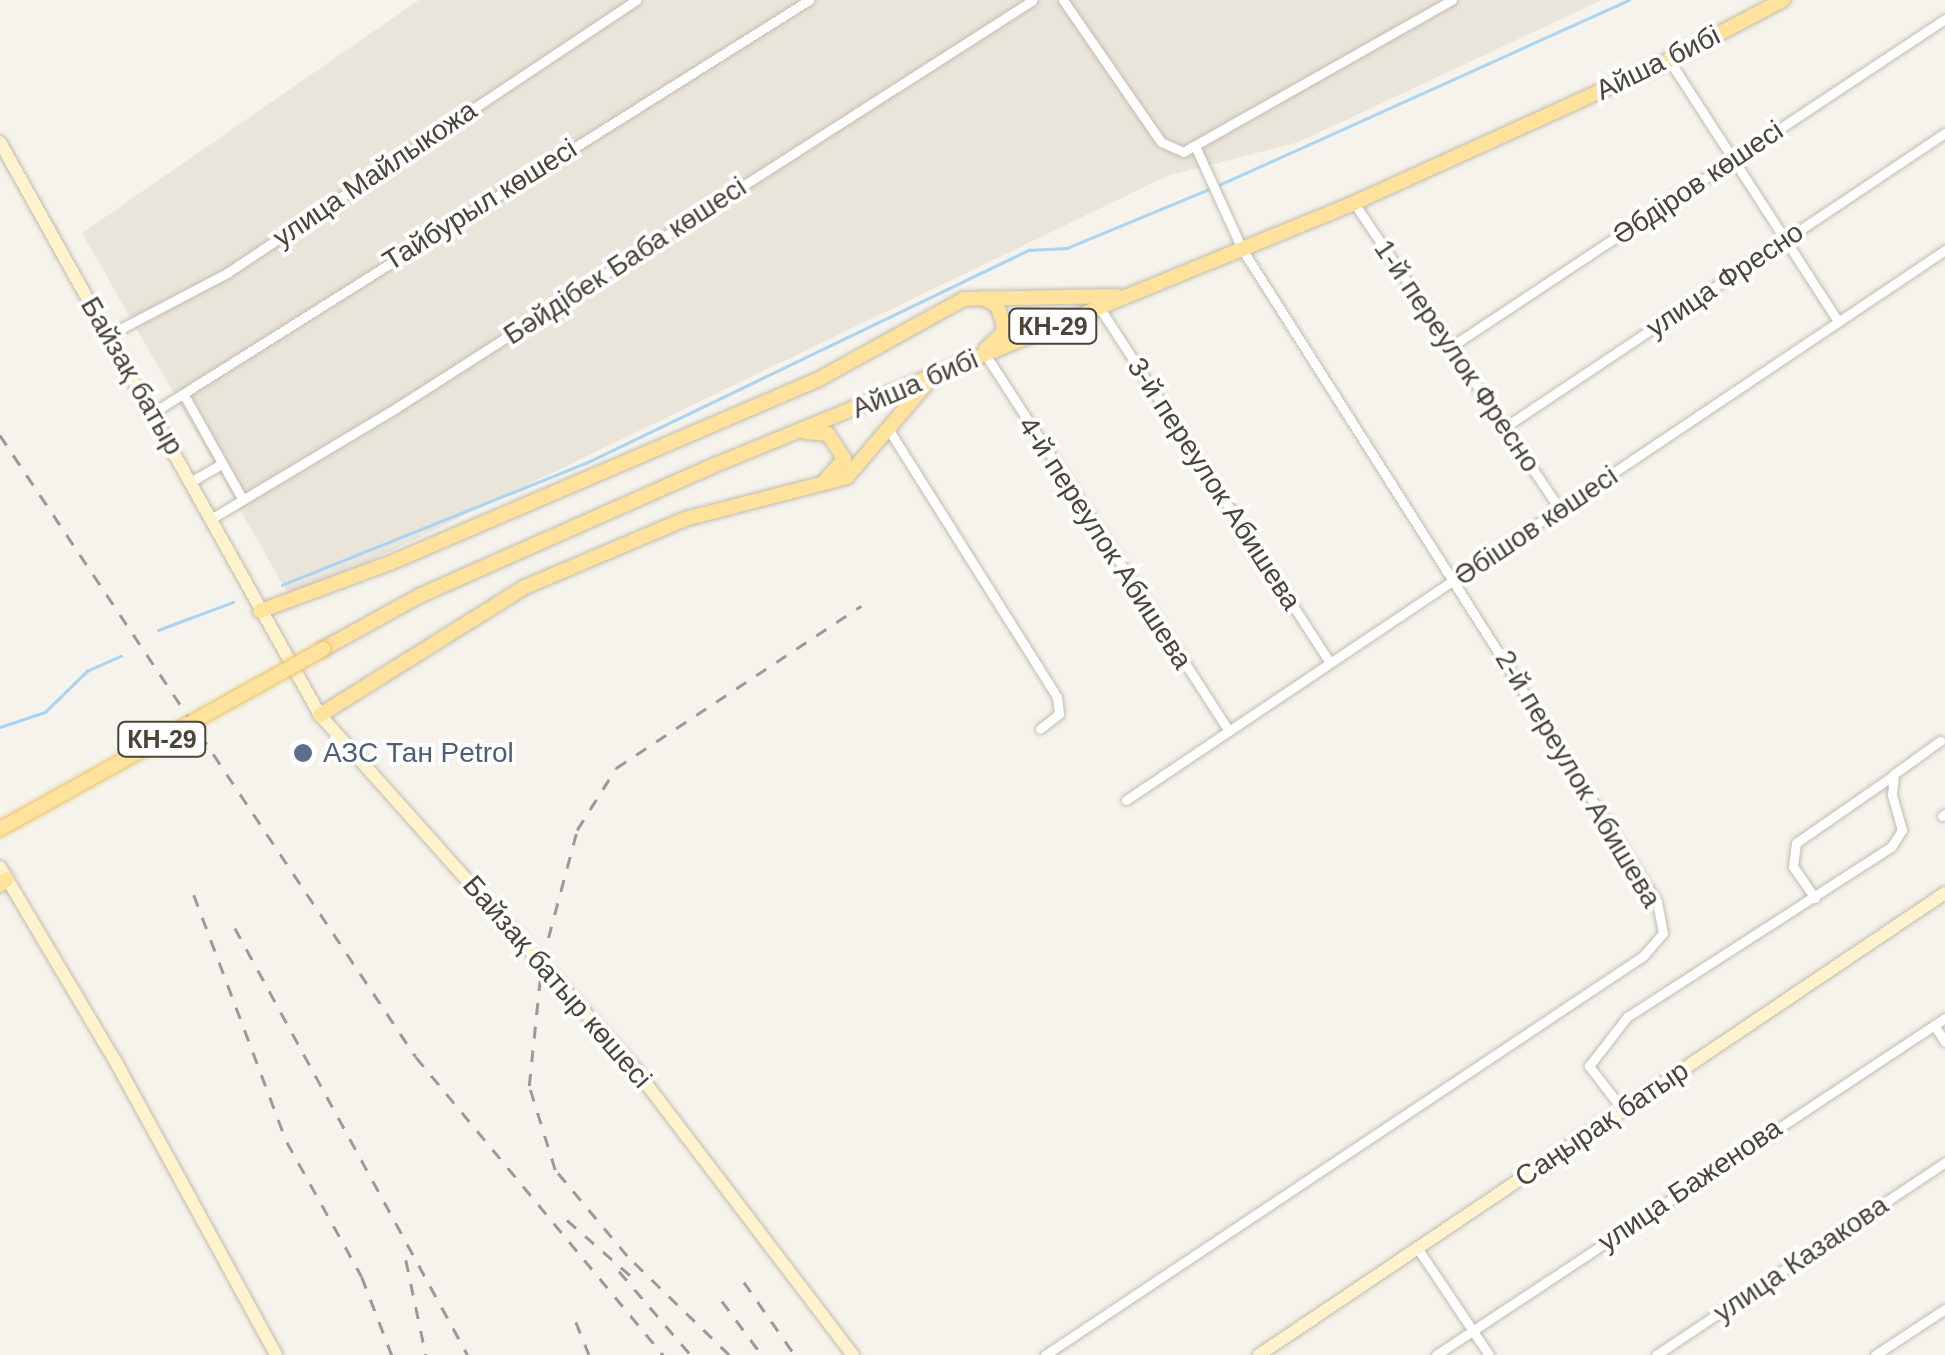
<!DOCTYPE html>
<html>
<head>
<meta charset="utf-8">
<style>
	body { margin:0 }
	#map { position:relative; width:1945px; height:1355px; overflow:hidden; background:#f6f3ec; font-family:Arial,sans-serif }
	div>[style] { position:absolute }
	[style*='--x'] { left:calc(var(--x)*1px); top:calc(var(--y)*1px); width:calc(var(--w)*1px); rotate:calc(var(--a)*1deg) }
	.residential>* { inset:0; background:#eae5da }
	.stream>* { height:2.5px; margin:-1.25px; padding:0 1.25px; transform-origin:1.25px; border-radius:1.25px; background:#a9d4f2 }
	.roads { filter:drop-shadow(0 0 2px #c2bbae) drop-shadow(0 0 2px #c2bbae) }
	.street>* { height:9px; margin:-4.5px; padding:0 4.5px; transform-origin:4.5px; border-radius:4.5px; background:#fff }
	.secondary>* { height:12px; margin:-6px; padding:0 6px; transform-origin:6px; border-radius:6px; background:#fff3cd }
	.primary>* { height:14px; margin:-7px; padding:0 7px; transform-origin:7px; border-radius:7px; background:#ffe39c }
	.rail>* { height:2.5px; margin-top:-1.25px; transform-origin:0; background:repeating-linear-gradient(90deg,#9a9a9a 0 12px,transparent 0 24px) }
	.bridges { filter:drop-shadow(0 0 2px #e6c16a) drop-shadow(0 0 2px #e6c16a) }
	.primary-bridge>* { height:14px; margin:-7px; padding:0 7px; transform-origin:7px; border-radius:7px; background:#ffe39c }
	.dots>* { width:28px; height:28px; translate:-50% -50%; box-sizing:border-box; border:5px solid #fff; border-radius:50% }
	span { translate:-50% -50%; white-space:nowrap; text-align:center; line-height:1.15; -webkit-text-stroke:8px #fff; paint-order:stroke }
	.shield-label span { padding:2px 8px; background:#fff; border:2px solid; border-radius:8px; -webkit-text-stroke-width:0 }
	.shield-label { font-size:25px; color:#4b4439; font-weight:700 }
	.street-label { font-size:28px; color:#4b4439 }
	.service-label { font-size:28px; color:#4e5e75 }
	.left { translate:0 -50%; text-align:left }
</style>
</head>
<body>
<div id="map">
	<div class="residential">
		<i style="clip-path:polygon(419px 0,1602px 0,1299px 142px,1167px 176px,291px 599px,82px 233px)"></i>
	</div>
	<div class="stream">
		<i style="--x:1219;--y:185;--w:450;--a:-24.3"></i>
		<i style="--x:282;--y:585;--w:328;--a:-21.9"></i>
		<i style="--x:586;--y:463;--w:492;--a:-25.7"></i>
		<i style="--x:1029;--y:250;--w:38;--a:-3"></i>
		<i style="--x:1067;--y:248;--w:157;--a:-22.5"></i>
		<i style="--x:158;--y:630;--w:80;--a:-20.5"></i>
		<i style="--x:0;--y:727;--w:47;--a:-18.4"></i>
		<i style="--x:45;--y:712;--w:59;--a:-44.3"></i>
		<i style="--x:87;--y:671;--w:37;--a:-24"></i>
	</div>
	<div class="roads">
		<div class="street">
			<i style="--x:1063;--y:0;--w:173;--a:55.4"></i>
			<i style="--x:1161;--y:142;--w:24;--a:24"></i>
			<i style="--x:1183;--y:152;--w:309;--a:-29.5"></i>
			<i style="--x:1669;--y:60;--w:311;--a:57.1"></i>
			<i style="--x:1354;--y:203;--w:369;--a:56.1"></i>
			<i style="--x:1099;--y:307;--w:422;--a:57"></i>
			<i style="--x:107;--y:336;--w:136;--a:-27.7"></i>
			<i style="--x:227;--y:273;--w:492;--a:-33.7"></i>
			<i style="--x:1452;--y:346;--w:592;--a:-33.56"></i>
			<i style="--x:985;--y:354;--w:448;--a:57.1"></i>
			<i style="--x:184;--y:395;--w:120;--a:60.7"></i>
			<i style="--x:154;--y:412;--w:774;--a:-32.17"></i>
			<i style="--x:887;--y:427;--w:319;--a:57.8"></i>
			<i style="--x:1057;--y:697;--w:17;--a:83"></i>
			<i style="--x:1059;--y:714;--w:24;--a:142"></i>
			<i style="--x:1505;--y:427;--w:529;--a:-33.75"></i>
			<i style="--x:192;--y:481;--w:34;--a:-30"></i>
			<i style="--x:214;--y:517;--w:212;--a:-30.9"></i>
			<i style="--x:396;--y:408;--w:756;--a:-32.64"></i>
			<i style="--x:1126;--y:800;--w:987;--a:-33.88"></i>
			<i style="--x:1942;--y:816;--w:4;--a:-34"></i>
			<i style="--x:1815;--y:898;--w:38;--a:-125"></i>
			<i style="--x:1793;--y:867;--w:24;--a:-83"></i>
			<i style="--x:1796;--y:843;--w:119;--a:-34.8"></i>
			<i style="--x:1934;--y:1025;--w:20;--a:57"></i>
			<i style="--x:1623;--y:1110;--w:56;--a:-127.7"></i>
			<i style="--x:1589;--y:1066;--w:62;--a:-52.2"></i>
			<i style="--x:1627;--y:1017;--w:314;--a:-32.8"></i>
			<i style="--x:1891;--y:847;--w:20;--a:-57"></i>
			<i style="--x:1902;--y:830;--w:37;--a:-106"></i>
			<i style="--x:1892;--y:794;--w:20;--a:-84"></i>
			<i style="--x:1894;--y:774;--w:57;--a:-35.7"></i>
			<i style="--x:1418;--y:1249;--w:128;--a:56.2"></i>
			<i style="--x:1045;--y:1355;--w:719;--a:-33.71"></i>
			<i style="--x:1643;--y:956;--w:30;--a:-49"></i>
			<i style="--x:1663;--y:933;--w:32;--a:-101"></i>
			<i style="--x:1657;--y:902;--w:774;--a:-122.44"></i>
			<i style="--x:1242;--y:249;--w:113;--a:-114.5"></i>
			<i style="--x:1436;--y:1355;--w:610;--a:-33.51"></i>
			<i style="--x:1656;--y:1355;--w:348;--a:-33.7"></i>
			<i style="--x:1875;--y:1355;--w:84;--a:-33.3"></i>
		</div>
		<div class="secondary">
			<i style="--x:0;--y:142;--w:656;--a:60.82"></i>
			<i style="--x:320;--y:715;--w:474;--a:48.3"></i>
			<i style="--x:635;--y:1069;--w:360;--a:52.7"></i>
			<i style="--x:0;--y:867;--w:231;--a:59.3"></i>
			<i style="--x:118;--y:1066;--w:329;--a:61.3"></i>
			<i style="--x:1259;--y:1355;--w:827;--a:-33.96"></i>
		</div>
		<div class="primary">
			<i style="--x:983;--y:298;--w:16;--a:30"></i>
			<i style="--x:997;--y:306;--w:17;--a:69"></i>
			<i style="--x:1003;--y:322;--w:11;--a:90"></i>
			<i style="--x:1003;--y:333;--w:23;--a:137"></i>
			<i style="--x:805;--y:432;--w:23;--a:5"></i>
			<i style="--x:828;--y:434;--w:30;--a:57"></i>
			<i style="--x:844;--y:459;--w:28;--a:131"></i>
			<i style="--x:260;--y:611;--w:139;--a:-20.3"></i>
			<i style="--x:390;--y:563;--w:467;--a:-23.2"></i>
			<i style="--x:819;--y:379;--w:166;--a:-28.9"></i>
			<i style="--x:964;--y:299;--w:153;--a:-1.1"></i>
			<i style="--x:323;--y:649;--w:110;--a:-28.9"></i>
			<i style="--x:419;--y:596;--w:324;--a:-23.9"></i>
			<i style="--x:715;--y:465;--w:691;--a:-22.29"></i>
			<i style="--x:1354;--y:203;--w:346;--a:-24.4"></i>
			<i style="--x:1669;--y:60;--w:129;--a:-27.8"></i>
			<i style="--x:320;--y:715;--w:242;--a:-32"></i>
			<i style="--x:525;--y:587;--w:174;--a:-23"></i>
			<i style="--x:685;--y:519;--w:167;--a:-14.5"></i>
			<i style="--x:847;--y:477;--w:131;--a:-49.6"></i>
			<i style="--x:0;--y:885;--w:9;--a:-41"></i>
		</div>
	</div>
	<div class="rail">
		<i style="--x:0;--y:435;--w:748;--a:56.22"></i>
		<i style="--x:416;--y:1057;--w:387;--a:50.3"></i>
		<i style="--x:194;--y:895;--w:264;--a:69.4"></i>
		<i style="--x:287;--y:1142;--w:154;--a:60.9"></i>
		<i style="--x:362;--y:1277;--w:84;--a:69"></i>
		<i style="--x:235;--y:928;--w:486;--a:61.4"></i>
		<i style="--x:567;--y:1220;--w:85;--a:41.2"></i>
		<i style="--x:406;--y:1260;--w:97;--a:78.1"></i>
		<i style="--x:619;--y:1271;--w:111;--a:49.4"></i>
		<i style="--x:744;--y:1282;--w:89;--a:55.1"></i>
		<i style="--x:722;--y:1301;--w:67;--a:53.5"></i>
		<i style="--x:576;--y:1322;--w:35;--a:68"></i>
		<i style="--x:729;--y:1355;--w:142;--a:-135.9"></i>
		<i style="--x:627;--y:1256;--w:112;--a:-129.9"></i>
		<i style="--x:555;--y:1170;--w:88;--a:-107.2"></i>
		<i style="--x:529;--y:1086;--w:126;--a:-84.1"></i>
		<i style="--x:542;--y:961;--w:136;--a:-75"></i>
		<i style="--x:577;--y:830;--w:73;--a:-57.8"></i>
		<i style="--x:616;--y:768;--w:294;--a:-33.5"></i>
	</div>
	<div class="bridges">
		<div class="primary-bridge">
			<i style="--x:0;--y:829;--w:370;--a:-29.1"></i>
		</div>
	</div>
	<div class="dots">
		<i style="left:303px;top:753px;background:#5c6f8a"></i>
	</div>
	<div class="shield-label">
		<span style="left:1053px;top:326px">КН-29</span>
		<span style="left:162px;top:739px">КН-29</span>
	</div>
	<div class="street-label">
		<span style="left:1658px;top:63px;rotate:-26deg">Айша бибі</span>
		<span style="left:375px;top:174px;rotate:-34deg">улица Майлыкожа</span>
		<span style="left:1698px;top:183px;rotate:-34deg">Әбдіров көшесі</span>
		<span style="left:480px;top:205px;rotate:-32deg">Тайбурыл көшесі</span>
		<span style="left:625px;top:261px;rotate:-33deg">Бәйдібек Баба көшесі</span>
		<span style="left:1725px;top:280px;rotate:-34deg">улица Фресно</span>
		<span style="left:1457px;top:356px;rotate:56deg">1-й переулок Фресно</span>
		<span style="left:132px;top:376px;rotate:60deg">Байзақ батыр</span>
		<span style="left:915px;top:384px;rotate:-23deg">Айша бибі</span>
		<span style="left:1214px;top:484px;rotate:57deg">3-й переулок Абишева</span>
		<span style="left:1536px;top:526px;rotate:-34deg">Әбішов көшесі</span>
		<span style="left:1105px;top:543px;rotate:57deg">4-й переулок Абишева</span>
		<span style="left:1578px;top:779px;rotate:59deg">2-й переулок Абишева</span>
		<span style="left:557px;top:982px;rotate:49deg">Байзақ батыр көшесі</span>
		<span style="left:1602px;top:1124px;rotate:-34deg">Саңырақ батыр</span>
		<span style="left:1690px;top:1185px;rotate:-34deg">улица Баженова</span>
		<span style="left:1801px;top:1259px;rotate:-34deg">улица Казакова</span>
	</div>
	<div class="service-label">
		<span class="left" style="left:323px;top:753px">АЗС Тан Petrol</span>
	</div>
</div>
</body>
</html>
